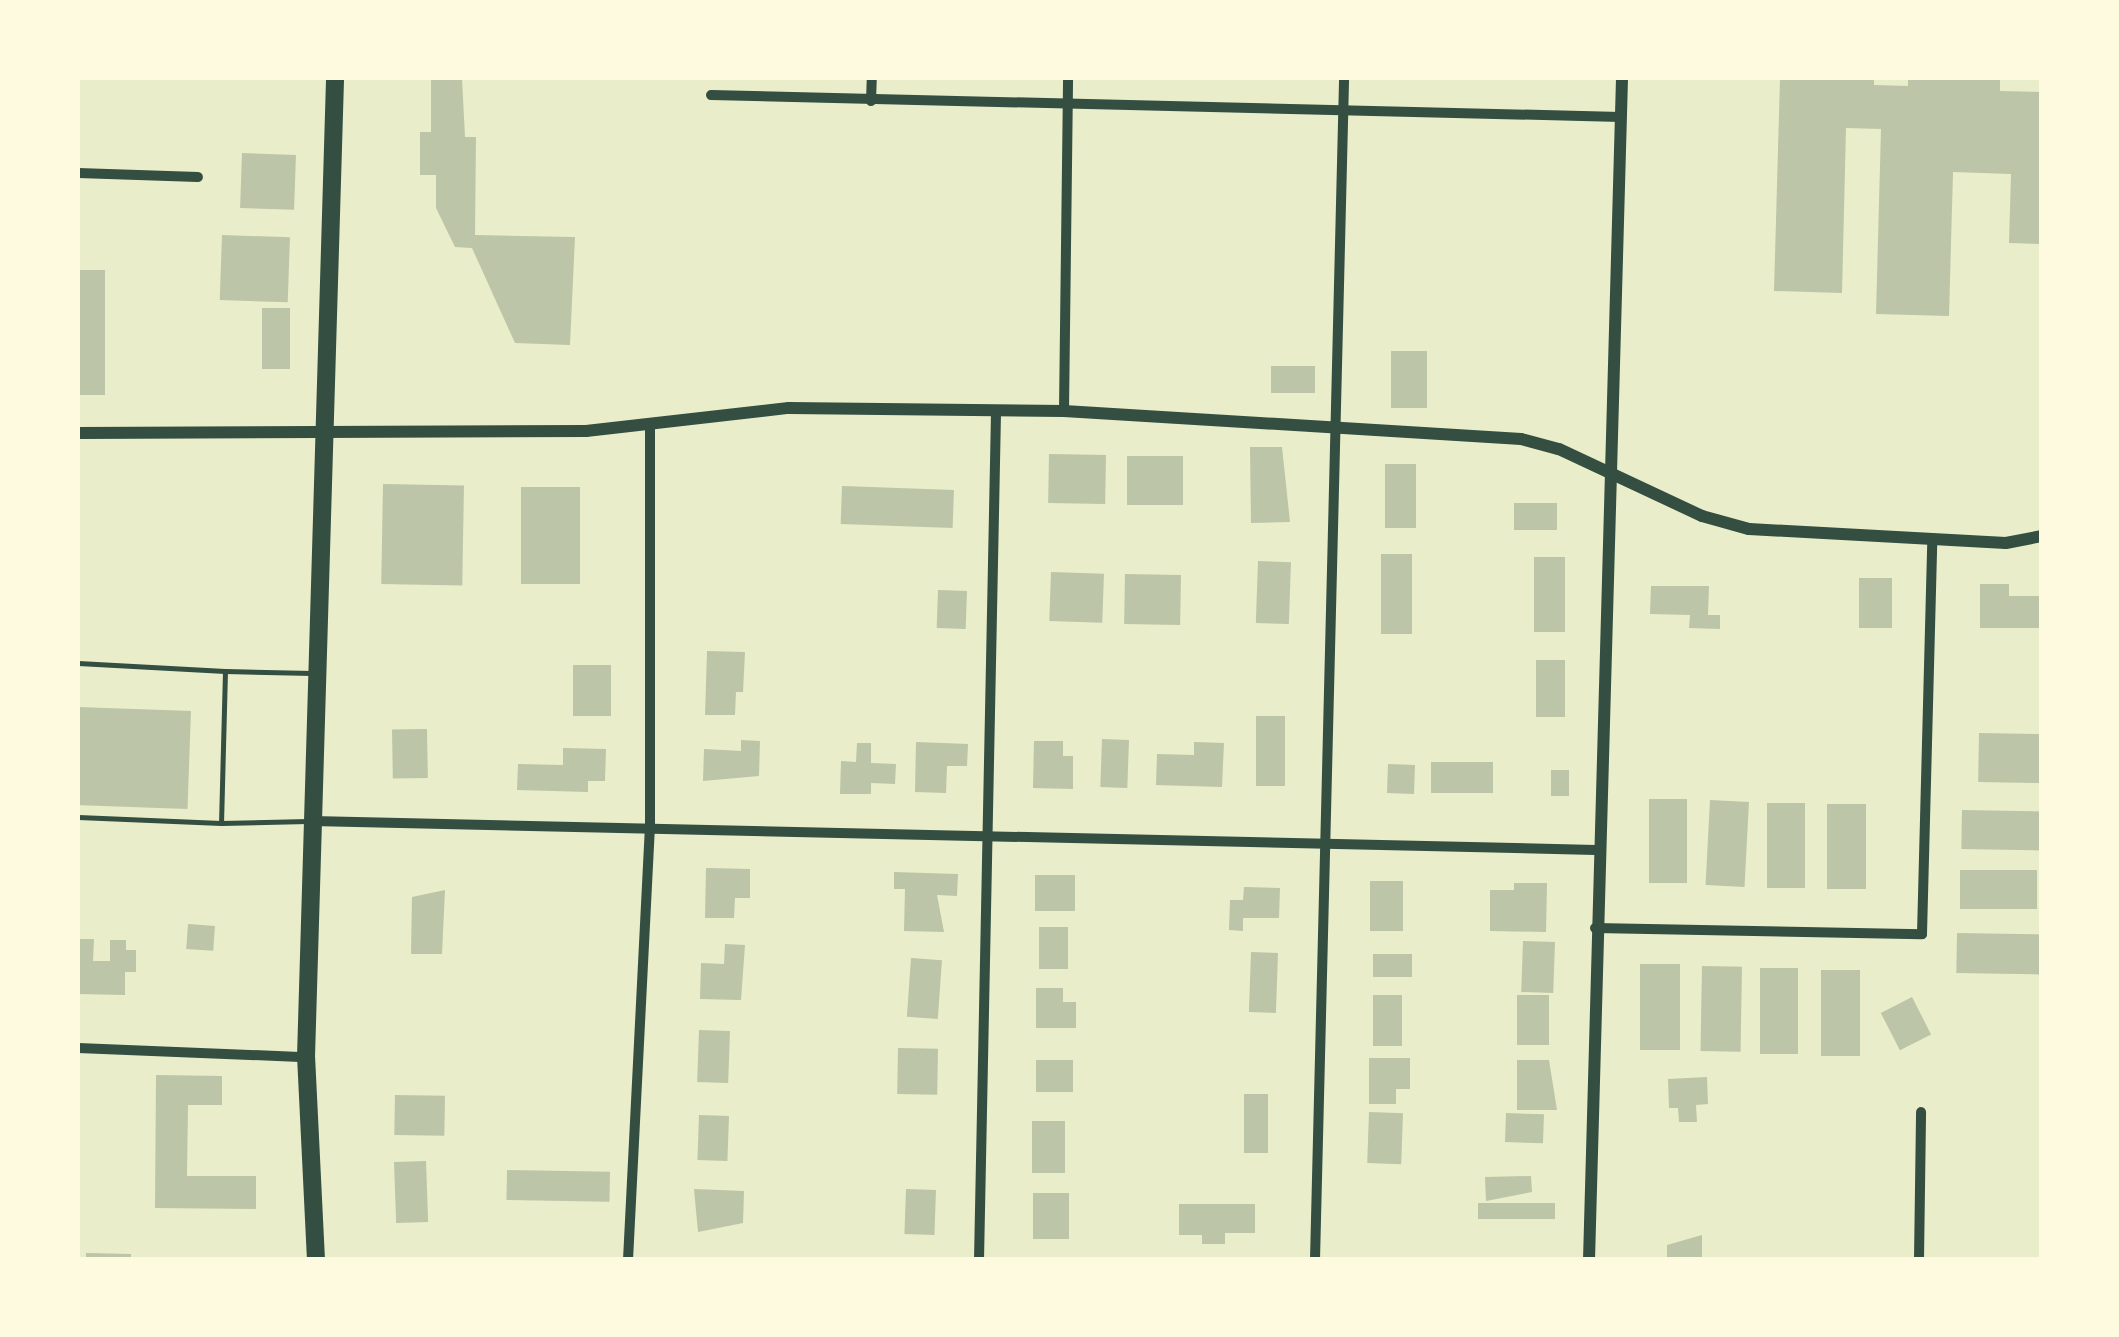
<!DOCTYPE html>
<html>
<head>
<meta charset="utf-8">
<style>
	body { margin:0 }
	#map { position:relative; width:2119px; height:1337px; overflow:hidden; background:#e9edc9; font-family:Ubuntu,sans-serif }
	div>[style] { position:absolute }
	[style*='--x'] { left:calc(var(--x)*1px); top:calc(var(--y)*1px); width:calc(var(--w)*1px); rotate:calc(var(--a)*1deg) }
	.building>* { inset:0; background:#bcc5a7; transform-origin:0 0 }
	.service>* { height:5px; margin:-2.5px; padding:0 2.5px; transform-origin:2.5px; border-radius:2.5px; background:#344e41 }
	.minor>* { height:10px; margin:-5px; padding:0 5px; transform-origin:5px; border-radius:5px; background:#344e41 }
	.tertiary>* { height:12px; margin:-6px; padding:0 6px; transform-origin:6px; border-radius:6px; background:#344e41 }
	.trunk>* { height:18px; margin:-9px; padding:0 9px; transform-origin:9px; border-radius:9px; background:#344e41 }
	span { translate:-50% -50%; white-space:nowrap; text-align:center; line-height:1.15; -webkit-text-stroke:8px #fefae0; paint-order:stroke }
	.frame { position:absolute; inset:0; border:80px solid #fefae0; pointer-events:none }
</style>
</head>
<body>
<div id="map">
	<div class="building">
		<i style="clip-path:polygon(431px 78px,462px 78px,465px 137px,476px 137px,475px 235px,575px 237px,570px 345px,515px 343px,472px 248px,455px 247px,436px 208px,436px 175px,420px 175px,420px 132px,431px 132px)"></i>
		<i style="clip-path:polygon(1780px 78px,1874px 78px,1874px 85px,1908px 86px,1908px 78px,2000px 78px,2000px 91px,2042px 92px,2042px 244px,2009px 243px,2011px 174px,1953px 172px,1949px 316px,1876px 314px,1881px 129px,1846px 128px,1842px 293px,1774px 291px)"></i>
		<i style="left:242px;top:153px;width:54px;height:55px;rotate:2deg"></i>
		<i style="left:222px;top:235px;width:68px;height:65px;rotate:2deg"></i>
		<i style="left:78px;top:270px;width:27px;height:125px"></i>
		<i style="left:262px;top:308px;width:28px;height:61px"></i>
		<i style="left:1391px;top:351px;width:36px;height:57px"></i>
		<i style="left:1271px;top:366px;width:44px;height:27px"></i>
		<i style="clip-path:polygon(1250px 447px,1282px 447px,1290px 522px,1251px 523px)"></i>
		<i style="left:1049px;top:454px;width:57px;height:49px;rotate:1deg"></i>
		<i style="left:1127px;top:456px;width:56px;height:49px"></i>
		<i style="left:1385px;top:464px;width:31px;height:64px"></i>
		<i style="left:383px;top:484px;width:81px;height:100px;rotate:1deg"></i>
		<i style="left:842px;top:486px;width:112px;height:38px;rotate:2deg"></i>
		<i style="left:521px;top:487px;width:59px;height:97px"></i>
		<i style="left:1514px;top:503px;width:43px;height:27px"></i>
		<i style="left:1381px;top:554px;width:31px;height:80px"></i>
		<i style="left:1534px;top:557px;width:31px;height:75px"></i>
		<i style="left:1258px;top:561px;width:33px;height:62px;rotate:2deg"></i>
		<i style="left:1051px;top:572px;width:53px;height:49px;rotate:2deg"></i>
		<i style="left:1125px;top:574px;width:56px;height:50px;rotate:1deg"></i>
		<i style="left:1859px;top:578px;width:33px;height:50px"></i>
		<i style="clip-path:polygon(1980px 584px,2009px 584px,2009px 596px,2042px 596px,2042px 628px,1980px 628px)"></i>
		<i style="clip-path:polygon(1651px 586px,1709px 586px,1708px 615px,1720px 615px,1720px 629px,1689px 628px,1690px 615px,1650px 614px)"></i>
		<i style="left:938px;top:590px;width:29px;height:38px;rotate:2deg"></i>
		<i style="clip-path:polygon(707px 651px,745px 652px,743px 692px,736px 692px,735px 715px,705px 715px)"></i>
		<i style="left:1536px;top:660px;width:29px;height:57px"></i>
		<i style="left:573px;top:665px;width:38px;height:51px"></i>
		<i style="left:78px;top:707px;width:113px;height:98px;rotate:2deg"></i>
		<i style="left:1256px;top:716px;width:29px;height:70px"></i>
		<i style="left:427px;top:729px;width:49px;height:35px;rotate:89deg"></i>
		<i style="left:1979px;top:733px;width:63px;height:49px;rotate:1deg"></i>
		<i style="left:1102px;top:739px;width:27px;height:48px;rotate:2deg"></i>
		<i style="clip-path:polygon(741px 740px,760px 741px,759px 776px,703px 781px,704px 749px,741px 751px)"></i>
		<i style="clip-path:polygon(1034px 741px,1063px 741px,1063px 756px,1073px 756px,1073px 789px,1033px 788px)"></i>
		<i style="clip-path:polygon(916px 742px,968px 744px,967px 766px,947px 766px,946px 793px,915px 792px)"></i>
		<i style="clip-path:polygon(1194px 742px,1224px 743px,1222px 787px,1156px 785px,1157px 754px,1194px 755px)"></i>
		<i style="clip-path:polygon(857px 743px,871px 743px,871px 763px,896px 764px,895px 784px,871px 783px,871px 794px,840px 794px,841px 761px,856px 762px)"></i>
		<i style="clip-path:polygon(563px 748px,606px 749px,605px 781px,588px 781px,588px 792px,517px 790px,518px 764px,563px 765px)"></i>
		<i style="left:1431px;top:762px;width:62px;height:31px"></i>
		<i style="left:1388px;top:764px;width:27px;height:29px;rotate:2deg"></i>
		<i style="left:1551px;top:770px;width:18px;height:26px"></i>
		<i style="left:1649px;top:799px;width:38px;height:84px"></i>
		<i style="left:1710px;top:800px;width:39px;height:85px;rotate:3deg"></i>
		<i style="left:1767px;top:803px;width:38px;height:85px"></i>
		<i style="left:1827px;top:804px;width:39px;height:85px"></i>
		<i style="left:1962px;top:810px;width:80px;height:39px;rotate:1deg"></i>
		<i style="clip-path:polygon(706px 868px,750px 869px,750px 898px,735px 898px,734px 918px,705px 918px)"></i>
		<i style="left:1960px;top:870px;width:77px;height:39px"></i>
		<i style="clip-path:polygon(894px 872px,958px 874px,957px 896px,937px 895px,944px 932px,904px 931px,905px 889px,894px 889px)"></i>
		<i style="left:1035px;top:875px;width:40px;height:36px"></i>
		<i style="left:1370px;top:881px;width:33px;height:50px"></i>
		<i style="clip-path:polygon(1514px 883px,1547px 883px,1546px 932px,1490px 931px,1490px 890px,1514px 890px)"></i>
		<i style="clip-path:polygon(1244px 887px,1280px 888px,1279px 918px,1243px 918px,1243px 931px,1229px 930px,1230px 900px,1243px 900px)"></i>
		<i style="clip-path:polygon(445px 890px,442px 954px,411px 954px,412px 897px)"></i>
		<i style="left:188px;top:924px;width:27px;height:25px;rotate:4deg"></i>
		<i style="left:1039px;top:927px;width:29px;height:42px"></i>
		<i style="left:1957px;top:933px;width:85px;height:40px;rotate:1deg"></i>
		<i style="clip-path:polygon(78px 939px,94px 939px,93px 961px,110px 961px,110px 940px,126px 940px,126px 950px,136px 950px,136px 972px,125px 972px,125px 995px,78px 994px)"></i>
		<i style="left:1523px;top:941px;width:32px;height:51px;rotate:2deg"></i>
		<i style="clip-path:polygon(725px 944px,745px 945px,741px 1000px,700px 999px,701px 963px,724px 964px)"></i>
		<i style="left:1251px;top:952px;width:27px;height:60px;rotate:2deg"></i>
		<i style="left:1373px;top:954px;width:39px;height:23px"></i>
		<i style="left:911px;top:958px;width:31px;height:59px;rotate:4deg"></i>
		<i style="left:1640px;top:964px;width:40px;height:86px"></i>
		<i style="left:1702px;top:966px;width:40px;height:85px;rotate:1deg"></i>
		<i style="left:1760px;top:968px;width:38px;height:86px"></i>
		<i style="left:1821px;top:970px;width:39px;height:86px"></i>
		<i style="clip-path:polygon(1036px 988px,1063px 988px,1063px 1002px,1076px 1002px,1076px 1028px,1036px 1028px)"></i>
		<i style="left:1373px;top:995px;width:29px;height:51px"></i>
		<i style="left:1517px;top:995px;width:32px;height:50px"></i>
		<i style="left:1912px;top:997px;width:42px;height:35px;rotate:63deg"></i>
		<i style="left:699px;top:1030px;width:31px;height:52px;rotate:2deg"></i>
		<i style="left:898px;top:1048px;width:40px;height:46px;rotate:1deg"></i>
		<i style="clip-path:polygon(1369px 1058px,1410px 1058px,1410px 1089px,1396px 1089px,1396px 1104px,1369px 1104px)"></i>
		<i style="left:1036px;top:1060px;width:37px;height:32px"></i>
		<i style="clip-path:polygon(1517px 1060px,1549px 1060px,1557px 1110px,1517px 1110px)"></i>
		<i style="clip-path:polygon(156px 1075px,222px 1076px,222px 1105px,188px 1105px,187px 1176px,256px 1176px,256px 1209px,155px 1208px)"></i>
		<i style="clip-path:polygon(1707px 1077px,1708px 1104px,1696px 1105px,1697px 1122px,1679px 1122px,1678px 1108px,1669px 1108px,1668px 1079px)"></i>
		<i style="left:1244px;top:1094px;width:24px;height:59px"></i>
		<i style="left:395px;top:1095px;width:50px;height:40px;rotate:1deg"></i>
		<i style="left:1369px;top:1112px;width:34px;height:51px;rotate:2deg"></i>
		<i style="left:1506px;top:1113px;width:38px;height:29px;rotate:2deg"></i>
		<i style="left:699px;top:1115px;width:30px;height:45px;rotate:2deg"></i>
		<i style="left:1032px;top:1121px;width:33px;height:52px"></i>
		<i style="left:426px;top:1161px;width:61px;height:32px;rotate:88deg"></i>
		<i style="left:507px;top:1170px;width:103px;height:30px;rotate:1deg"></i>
		<i style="clip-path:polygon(1531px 1176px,1532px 1192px,1486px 1201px,1485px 1177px)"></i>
		<i style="clip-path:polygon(694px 1189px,744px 1191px,743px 1223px,698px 1232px)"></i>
		<i style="left:906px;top:1189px;width:30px;height:45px;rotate:2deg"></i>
		<i style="left:1033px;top:1193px;width:36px;height:46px"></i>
		<i style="left:1478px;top:1203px;width:77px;height:16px"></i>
		<i style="clip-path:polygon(1179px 1204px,1255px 1204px,1255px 1233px,1225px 1233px,1225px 1244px,1202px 1244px,1202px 1235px,1179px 1235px)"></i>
		<i style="clip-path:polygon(1702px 1235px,1702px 1258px,1667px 1258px,1667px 1245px)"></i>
		<i style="clip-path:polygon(86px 1253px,131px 1254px,131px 1260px,86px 1260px)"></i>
	</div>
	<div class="service">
		<i style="--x:78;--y:663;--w:147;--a:3.1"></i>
		<i style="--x:225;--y:671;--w:152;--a:91.5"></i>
		<i style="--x:221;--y:823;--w:143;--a:-177.6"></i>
		<i style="--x:225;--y:671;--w:87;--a:1.3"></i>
		<i style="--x:221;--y:823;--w:87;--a:-1.3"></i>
	</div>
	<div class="minor">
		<i style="--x:711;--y:95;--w:910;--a:1.38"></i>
		<i style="--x:871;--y:101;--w:23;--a:-88"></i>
		<i style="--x:78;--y:173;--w:120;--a:1.9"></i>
		<i style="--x:1064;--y:411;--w:333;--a:-89.3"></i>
		<i style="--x:312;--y:821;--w:1284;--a:1.29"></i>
		<i style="--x:1595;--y:928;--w:327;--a:1.1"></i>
		<i style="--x:1922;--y:934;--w:394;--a:-88.5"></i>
		<i style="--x:78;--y:1048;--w:228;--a:2.3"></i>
		<i style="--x:628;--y:1260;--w:433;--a:-87.1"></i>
		<i style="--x:650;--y:828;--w:401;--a:-90"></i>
		<i style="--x:979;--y:1260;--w:850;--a:-88.85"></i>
		<i style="--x:1315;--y:1260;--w:1182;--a:-88.59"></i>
		<i style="--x:1919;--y:1260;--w:148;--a:-89.2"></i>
	</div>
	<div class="tertiary">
		<i style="--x:78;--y:433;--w:508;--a:-0.23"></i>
		<i style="--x:586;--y:431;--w:204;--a:-6.5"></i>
		<i style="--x:789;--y:408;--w:275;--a:0.6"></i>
		<i style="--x:1064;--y:411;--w:458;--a:3.5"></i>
		<i style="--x:1521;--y:439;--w:39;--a:15"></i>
		<i style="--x:1559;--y:449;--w:158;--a:25.1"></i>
		<i style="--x:1702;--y:516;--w:49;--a:15.5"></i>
		<i style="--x:1749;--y:529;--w:257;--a:3.1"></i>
		<i style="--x:2006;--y:543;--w:37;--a:-11"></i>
		<i style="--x:1589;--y:1260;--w:1182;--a:-88.4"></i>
	</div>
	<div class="trunk">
		<i style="--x:316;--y:1260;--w:203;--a:-92.8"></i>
		<i style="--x:306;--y:1057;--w:979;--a:-88.3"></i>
	</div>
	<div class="frame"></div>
</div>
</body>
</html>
